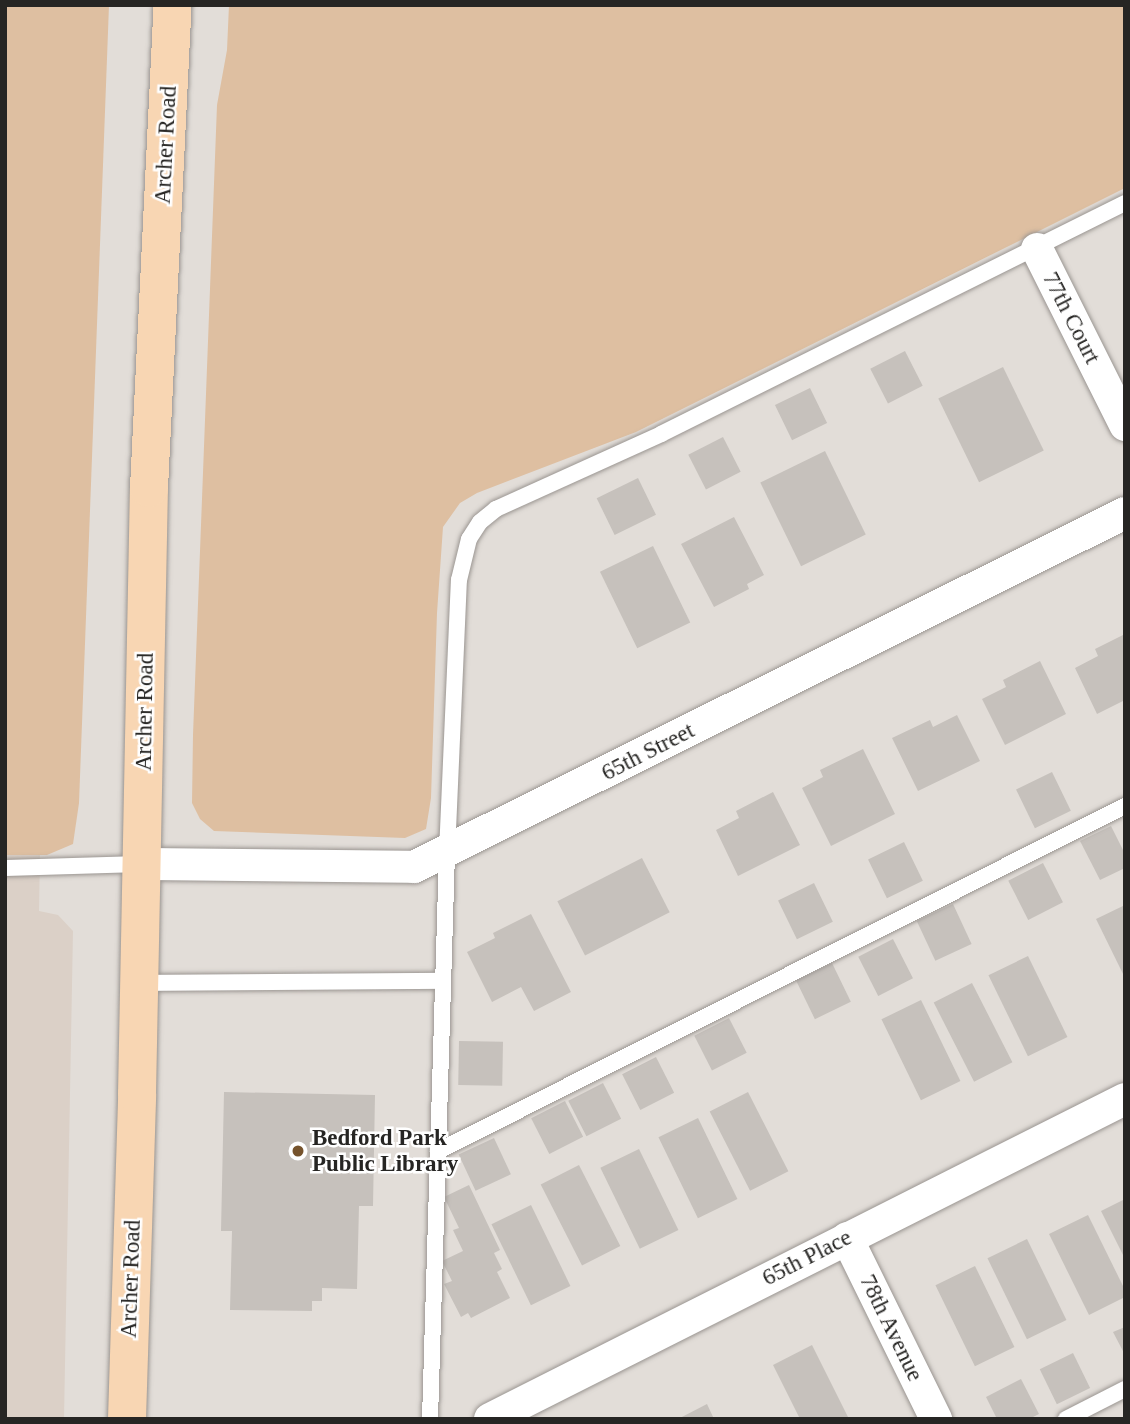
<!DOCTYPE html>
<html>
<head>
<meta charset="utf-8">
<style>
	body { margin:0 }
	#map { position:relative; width:1130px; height:1424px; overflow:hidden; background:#e2ddd8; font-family:"Times New Roman",serif }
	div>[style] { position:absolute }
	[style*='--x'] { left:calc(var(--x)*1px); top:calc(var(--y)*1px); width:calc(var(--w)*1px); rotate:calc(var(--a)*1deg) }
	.built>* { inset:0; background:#dbd0c7 }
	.green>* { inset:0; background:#debfa1 }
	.building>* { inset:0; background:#c6c1bc; transform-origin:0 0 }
	.roads { filter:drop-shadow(0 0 2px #9a9591) drop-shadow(0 0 2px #9a9591) }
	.service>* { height:16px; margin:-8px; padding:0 8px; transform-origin:8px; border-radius:8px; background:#fff }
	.minor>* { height:32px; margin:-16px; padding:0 16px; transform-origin:16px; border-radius:16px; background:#fff }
	.primary>* { height:38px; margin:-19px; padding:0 19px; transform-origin:19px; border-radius:19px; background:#f8d6b3 }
	.dots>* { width:19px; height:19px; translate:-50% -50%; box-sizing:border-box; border:4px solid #fff; border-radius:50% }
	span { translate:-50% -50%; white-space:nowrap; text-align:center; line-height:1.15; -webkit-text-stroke:5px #fff; paint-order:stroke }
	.street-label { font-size:23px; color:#262523 }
	.poi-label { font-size:23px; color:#262523; font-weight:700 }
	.left { translate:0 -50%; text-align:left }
	.frame { position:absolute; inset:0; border:7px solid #262523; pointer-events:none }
</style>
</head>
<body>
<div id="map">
	<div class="built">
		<i style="clip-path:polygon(5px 855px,40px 855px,39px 911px,58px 915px,73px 931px,64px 1419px,5px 1419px)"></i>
	</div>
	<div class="green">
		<i style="clip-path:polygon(5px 5px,109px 5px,79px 803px,73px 844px,47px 855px,5px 855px)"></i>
		<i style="clip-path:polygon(229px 5px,1125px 5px,1125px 188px,636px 432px,477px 493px,460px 503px,443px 527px,437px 613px,431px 798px,426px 829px,405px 838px,214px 831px,200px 819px,192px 803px,193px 735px,217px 105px,227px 50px)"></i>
	</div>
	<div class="building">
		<i style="left:905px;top:351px;width:39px;height:39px;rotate:63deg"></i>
		<i style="left:1003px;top:367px;width:93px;height:72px;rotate:64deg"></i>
		<i style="left:810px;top:388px;width:39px;height:39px;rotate:64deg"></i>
		<i style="left:723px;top:437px;width:39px;height:39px;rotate:63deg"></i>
		<i style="left:825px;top:451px;width:93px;height:72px;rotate:64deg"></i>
		<i style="left:638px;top:478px;width:41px;height:46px;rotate:64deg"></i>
		<i style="clip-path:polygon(734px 517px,764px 575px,747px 584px,749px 589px,714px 607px,681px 544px)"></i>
		<i style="left:653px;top:546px;width:85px;height:59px;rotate:64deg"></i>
		<i style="clip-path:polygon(1125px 634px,1125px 700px,1097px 714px,1075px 668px,1098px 656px,1095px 649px)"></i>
		<i style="clip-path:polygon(1040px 661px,1066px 714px,1005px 745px,982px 699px,1006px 687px,1003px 680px)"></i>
		<i style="clip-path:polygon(957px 715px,980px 761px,918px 791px,892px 738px,930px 720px,933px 727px)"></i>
		<i style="clip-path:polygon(863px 749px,895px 814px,831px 846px,802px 788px,823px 777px,820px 770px)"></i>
		<i style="left:1052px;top:772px;width:43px;height:40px;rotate:64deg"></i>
		<i style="clip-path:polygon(773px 792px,800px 845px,738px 876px,716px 830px,739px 818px,736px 811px)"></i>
		<i style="clip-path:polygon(1111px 826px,1125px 854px,1125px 868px,1100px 880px,1080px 841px)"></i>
		<i style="left:904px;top:842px;width:43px;height:40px;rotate:64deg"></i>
		<i style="left:642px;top:858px;width:61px;height:95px;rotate:63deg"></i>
		<i style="left:1043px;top:863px;width:44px;height:39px;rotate:63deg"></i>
		<i style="left:814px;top:883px;width:43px;height:40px;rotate:64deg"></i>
		<i style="left:953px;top:904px;width:44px;height:40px;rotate:65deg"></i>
		<i style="clip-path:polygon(1125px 905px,1125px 978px,1096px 919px)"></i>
		<i style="clip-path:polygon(531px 914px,571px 992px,534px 1011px,521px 987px,492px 1002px,467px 952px,495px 938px,493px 933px)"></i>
		<i style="left:893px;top:939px;width:44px;height:39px;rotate:63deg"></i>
		<i style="left:1028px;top:956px;width:90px;height:44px;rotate:64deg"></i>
		<i style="left:832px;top:963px;width:43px;height:40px;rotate:64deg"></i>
		<i style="left:972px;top:983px;width:89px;height:43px;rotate:63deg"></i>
		<i style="left:921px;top:1000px;width:90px;height:44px;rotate:64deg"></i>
		<i style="left:729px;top:1018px;width:39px;height:39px;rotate:63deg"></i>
		<i style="left:459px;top:1041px;width:44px;height:44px;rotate:1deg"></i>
		<i style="left:656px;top:1057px;width:40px;height:38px;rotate:63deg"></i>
		<i style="left:603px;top:1083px;width:40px;height:39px;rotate:63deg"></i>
		<i style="clip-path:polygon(224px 1092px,375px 1095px,373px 1206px,359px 1206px,357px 1289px,322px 1288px,322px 1301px,312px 1301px,312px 1311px,230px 1310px,232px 1231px,221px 1231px)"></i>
		<i style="left:748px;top:1092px;width:89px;height:43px;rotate:63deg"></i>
		<i style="left:565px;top:1101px;width:40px;height:38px;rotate:63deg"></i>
		<i style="left:698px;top:1118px;width:90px;height:44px;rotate:64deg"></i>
		<i style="left:494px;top:1138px;width:40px;height:39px;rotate:65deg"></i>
		<i style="left:639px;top:1149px;width:90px;height:43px;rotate:64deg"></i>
		<i style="left:579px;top:1165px;width:91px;height:43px;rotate:63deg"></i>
		<i style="clip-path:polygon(469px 1185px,500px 1250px,494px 1253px,502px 1269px,497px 1272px,510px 1298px,471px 1318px,468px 1313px,461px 1317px,444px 1284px,452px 1281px,442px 1261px,463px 1251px,453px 1230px,459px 1228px,444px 1197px)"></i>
		<i style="clip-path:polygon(1125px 1199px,1125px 1259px,1101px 1211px)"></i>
		<i style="left:531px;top:1205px;width:90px;height:44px;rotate:64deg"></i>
		<i style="clip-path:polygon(1088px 1215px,1125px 1290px,1125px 1297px,1089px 1315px,1049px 1234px)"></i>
		<i style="left:1027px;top:1239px;width:90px;height:44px;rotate:64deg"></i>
		<i style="left:975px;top:1266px;width:90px;height:44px;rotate:64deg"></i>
		<i style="clip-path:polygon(1125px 1327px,1125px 1355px,1113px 1332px)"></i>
		<i style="clip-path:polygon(812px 1345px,849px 1419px,800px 1419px,773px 1365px)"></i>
		<i style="left:1073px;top:1353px;width:39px;height:37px;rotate:64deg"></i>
		<i style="clip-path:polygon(1021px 1379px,1039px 1414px,1029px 1419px,997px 1419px,986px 1397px)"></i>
		<i style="clip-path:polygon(707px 1404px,714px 1419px,678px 1419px)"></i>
	</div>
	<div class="roads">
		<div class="service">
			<i style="--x:5;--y:868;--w:136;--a:-1.7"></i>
			<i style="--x:139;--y:983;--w:304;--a:-0.4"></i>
			<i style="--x:438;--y:1151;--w:769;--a:-26.67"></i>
			<i style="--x:430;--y:1419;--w:566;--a:-88.28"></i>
			<i style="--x:447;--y:853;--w:273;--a:-87.5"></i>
			<i style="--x:459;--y:580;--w:42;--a:-76.3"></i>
			<i style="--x:469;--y:539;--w:20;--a:-57"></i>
			<i style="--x:480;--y:522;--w:21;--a:-39"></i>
			<i style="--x:496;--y:509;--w:181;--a:-24.4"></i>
			<i style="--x:661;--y:434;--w:518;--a:-26.47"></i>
			<i style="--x:1066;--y:1419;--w:66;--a:-27"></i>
		</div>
		<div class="minor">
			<i style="--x:1037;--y:249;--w:197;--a:63.4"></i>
			<i style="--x:141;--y:864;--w:273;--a:0.6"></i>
			<i style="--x:414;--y:867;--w:794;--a:-26.47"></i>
			<i style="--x:847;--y:1238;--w:202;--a:63.8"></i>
			<i style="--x:490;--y:1419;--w:711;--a:-26.75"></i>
		</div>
		<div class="primary">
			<i style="--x:127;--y:1419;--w:325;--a:-88.2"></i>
			<i style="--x:137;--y:1094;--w:606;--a:-88.87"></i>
			<i style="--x:149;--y:488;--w:484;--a:-87.2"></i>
		</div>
	</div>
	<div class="dots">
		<i style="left:298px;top:1151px;background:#76532c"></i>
	</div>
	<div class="street-label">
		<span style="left:166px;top:145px;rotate:-87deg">Archer Road</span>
		<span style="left:1071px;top:318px;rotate:63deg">77th Court</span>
		<span style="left:145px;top:712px;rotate:-89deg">Archer Road</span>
		<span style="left:648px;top:752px;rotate:-27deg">65th Street</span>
		<span style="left:807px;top:1258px;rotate:-27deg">65th Place</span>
		<span style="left:131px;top:1279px;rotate:-88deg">Archer Road</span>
		<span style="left:891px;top:1328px;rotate:64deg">78th Avenue</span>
	</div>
	<div class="poi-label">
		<span class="left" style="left:312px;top:1151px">Bedford Park<br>Public Library</span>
	</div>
	<div class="frame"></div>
</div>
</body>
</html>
